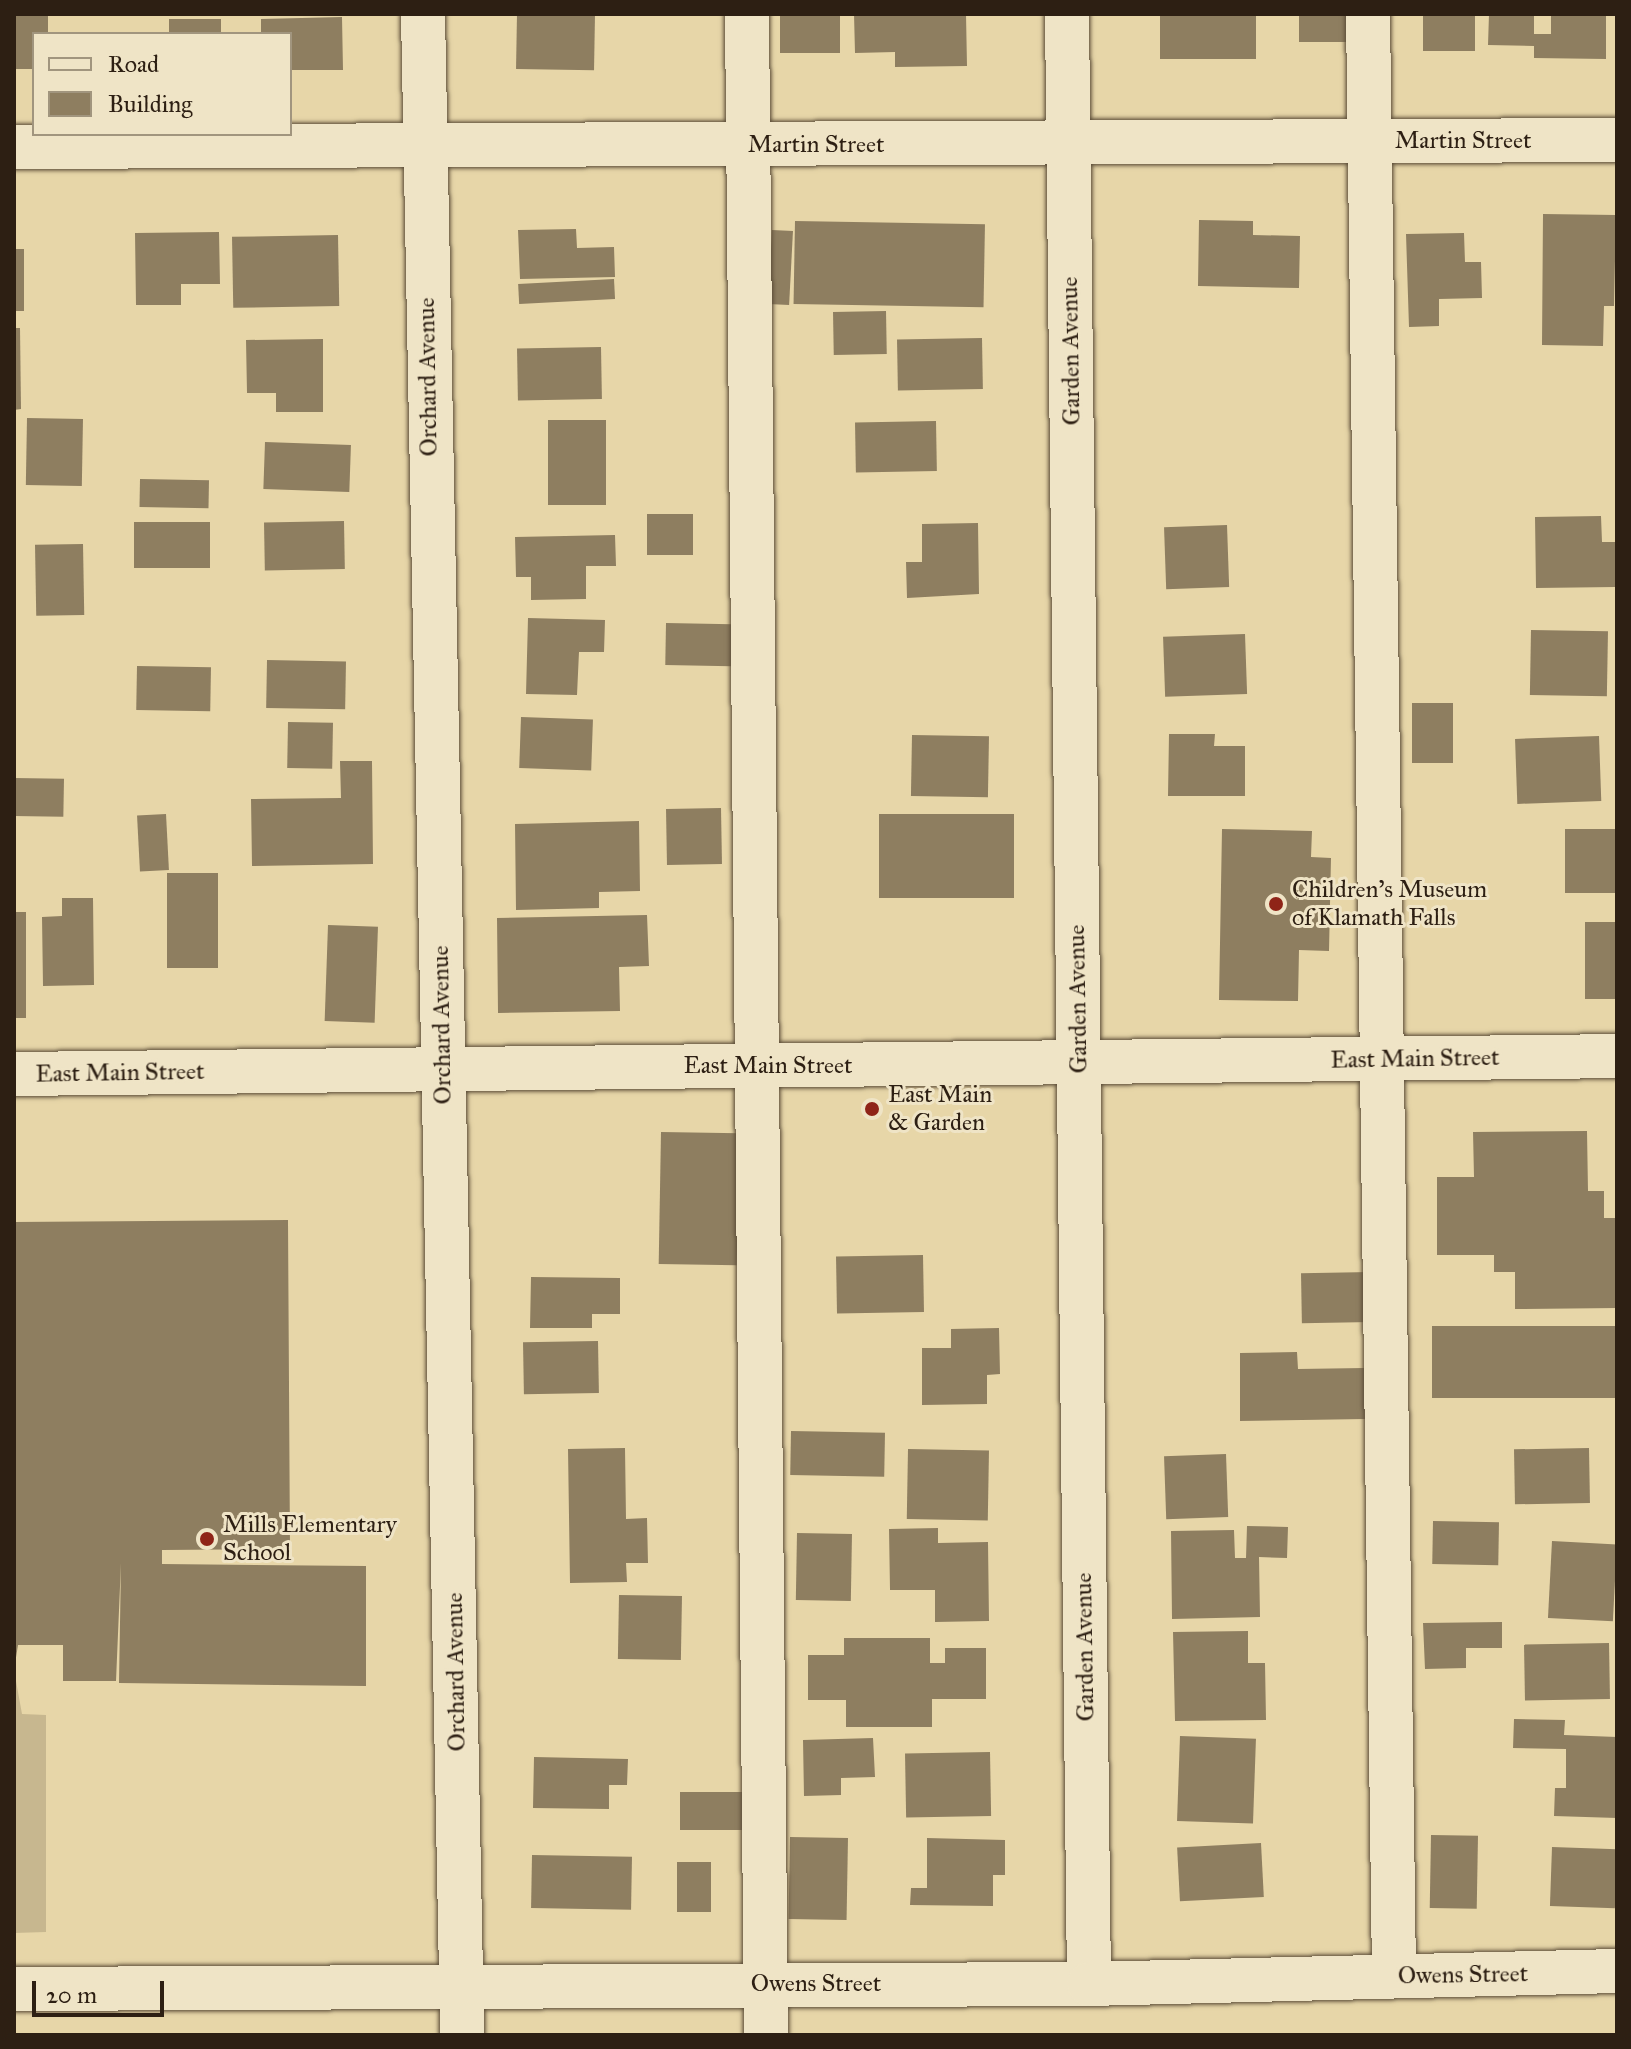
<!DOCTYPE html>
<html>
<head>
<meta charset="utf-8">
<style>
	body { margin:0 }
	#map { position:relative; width:1631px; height:2049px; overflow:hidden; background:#e7d6a8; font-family:"IM FELL Great Primer",serif }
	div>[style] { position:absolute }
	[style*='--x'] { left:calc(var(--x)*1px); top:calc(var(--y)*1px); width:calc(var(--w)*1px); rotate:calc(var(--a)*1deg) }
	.green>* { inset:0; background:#c7b78f }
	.building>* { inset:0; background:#8e7e60; transform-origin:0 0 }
	.roads { filter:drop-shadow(0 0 2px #5c4d38) drop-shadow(0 0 2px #5c4d38) }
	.minor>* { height:44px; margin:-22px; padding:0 22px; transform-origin:22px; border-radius:22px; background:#efe4c6 }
	.dots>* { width:22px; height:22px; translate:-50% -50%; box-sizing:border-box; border:4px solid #efe4c6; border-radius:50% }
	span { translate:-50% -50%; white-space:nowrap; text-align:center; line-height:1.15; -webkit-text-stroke:6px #efe4c6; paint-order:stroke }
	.street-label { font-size:24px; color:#2d1f13 }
	.poi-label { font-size:24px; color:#2d1f13 }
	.left { translate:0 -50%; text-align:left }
	.frame { position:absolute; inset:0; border:16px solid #2d1f13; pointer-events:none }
	.legend { position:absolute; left:32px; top:32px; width:260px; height:104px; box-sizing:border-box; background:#efe4c6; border:2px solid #a1957e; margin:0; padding:10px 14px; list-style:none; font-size:24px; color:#2d1f13 }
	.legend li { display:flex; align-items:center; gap:16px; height:40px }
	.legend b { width:40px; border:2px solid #a1957e }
	.scale { position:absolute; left:32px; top:1981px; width:132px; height:36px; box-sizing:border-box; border:4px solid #2d1f13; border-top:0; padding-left:10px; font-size:24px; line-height:28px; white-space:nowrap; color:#2d1f13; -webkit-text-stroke:6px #efe4c6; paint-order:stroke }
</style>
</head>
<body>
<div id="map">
	<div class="green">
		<i style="clip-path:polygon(14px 1670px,22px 1714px,46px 1715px,46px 1932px,14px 1933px)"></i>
	</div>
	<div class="building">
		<i style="clip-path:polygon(14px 14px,48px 14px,48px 34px,34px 34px,34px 69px,14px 69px)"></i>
		<i style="left:517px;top:14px;width:78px;height:55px;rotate:1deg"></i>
		<i style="left:780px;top:14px;width:60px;height:39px"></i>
		<i style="clip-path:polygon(854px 14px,966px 14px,967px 66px,895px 67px,895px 52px,855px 53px)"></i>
		<i style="left:1160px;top:14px;width:96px;height:45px"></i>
		<i style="left:1299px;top:14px;width:70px;height:28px"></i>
		<i style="left:1423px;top:14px;width:52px;height:37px"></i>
		<i style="clip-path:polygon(1489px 14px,1534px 14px,1534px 34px,1551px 34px,1551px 14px,1606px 14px,1606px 59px,1534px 58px,1534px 46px,1488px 45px)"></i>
		<i style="clip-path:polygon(342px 17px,343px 70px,290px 70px,290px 34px,261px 34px,261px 19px)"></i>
		<i style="left:221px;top:19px;width:15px;height:52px;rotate:90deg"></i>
		<i style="clip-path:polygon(1543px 214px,1616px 215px,1614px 306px,1604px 306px,1603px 346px,1542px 345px)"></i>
		<i style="clip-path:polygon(1199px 220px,1253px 221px,1253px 235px,1300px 236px,1299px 288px,1198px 286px)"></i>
		<i style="left:795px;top:221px;width:190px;height:83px;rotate:1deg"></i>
		<i style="clip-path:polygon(576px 229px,577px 248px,614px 247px,615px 277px,520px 279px,518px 230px)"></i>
		<i style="left:772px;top:230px;width:21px;height:74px;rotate:3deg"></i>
		<i style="clip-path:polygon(219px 232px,220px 284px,181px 284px,181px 305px,136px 305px,135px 233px)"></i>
		<i style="clip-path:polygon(1464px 233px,1465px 262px,1481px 262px,1482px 298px,1439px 299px,1439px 326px,1409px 327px,1406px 234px)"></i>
		<i style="left:338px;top:235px;width:71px;height:106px;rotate:89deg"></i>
		<i style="left:14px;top:249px;width:10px;height:62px"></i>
		<i style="left:614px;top:279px;width:20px;height:96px;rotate:87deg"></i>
		<i style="left:886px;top:311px;width:43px;height:53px;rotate:89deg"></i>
		<i style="clip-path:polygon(14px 328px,20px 328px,21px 409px,14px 410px)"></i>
		<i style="left:982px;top:338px;width:51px;height:85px;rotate:89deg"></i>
		<i style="clip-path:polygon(323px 339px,323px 412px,276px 412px,276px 393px,247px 393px,246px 340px)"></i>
		<i style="left:601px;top:347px;width:52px;height:84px;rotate:89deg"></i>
		<i style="left:27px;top:418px;width:56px;height:67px;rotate:1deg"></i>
		<i style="left:548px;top:420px;width:58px;height:85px"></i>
		<i style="left:936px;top:421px;width:50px;height:81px;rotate:89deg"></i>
		<i style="left:265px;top:442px;width:86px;height:47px;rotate:2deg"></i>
		<i style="left:140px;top:479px;width:69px;height:28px;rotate:1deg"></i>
		<i style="left:693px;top:514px;width:41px;height:46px;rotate:90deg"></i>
		<i style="clip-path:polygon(1601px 516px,1602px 542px,1615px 542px,1615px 587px,1536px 588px,1535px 517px)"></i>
		<i style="left:344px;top:521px;width:48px;height:80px;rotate:89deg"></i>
		<i style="left:210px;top:522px;width:46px;height:76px;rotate:90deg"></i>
		<i style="clip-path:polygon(978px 523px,979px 594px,907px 598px,906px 562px,922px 562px,922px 524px)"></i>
		<i style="left:1227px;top:525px;width:62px;height:63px;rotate:88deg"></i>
		<i style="clip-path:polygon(615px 535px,616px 566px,586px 566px,586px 599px,531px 600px,531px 577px,516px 577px,515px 537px)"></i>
		<i style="left:83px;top:544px;width:71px;height:48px;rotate:89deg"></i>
		<i style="clip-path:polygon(528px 618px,605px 620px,604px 652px,579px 652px,577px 695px,526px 694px)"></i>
		<i style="left:666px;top:623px;width:66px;height:42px;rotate:1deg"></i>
		<i style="left:1531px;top:630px;width:77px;height:65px;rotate:1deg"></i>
		<i style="left:1245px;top:634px;width:60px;height:82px;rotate:88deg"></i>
		<i style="left:267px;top:660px;width:79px;height:48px;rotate:1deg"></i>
		<i style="left:137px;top:666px;width:74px;height:44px;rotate:1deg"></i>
		<i style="left:1412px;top:703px;width:41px;height:60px"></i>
		<i style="left:521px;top:717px;width:72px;height:51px;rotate:2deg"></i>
		<i style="left:288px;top:722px;width:45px;height:46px;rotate:1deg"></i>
		<i style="clip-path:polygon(1169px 734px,1215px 734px,1214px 746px,1245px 746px,1245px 796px,1168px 796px)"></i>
		<i style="left:912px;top:735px;width:77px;height:61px;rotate:1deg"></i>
		<i style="left:1599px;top:736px;width:65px;height:84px;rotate:88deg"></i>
		<i style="clip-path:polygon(340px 761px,372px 761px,373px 864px,252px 866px,251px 799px,341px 798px)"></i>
		<i style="left:14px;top:778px;width:50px;height:38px;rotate:1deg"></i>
		<i style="left:721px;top:808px;width:56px;height:55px;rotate:89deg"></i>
		<i style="left:166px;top:814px;width:56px;height:29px;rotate:87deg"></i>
		<i style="left:879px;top:814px;width:135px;height:84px"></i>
		<i style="clip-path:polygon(639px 821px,640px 891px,599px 892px,599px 908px,516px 910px,515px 824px)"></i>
		<i style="clip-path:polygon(1222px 829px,1312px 831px,1311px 857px,1331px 858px,1329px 951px,1299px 950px,1298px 1001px,1219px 1000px)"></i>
		<i style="left:1617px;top:829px;width:64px;height:52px;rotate:90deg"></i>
		<i style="left:167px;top:873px;width:51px;height:95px"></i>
		<i style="clip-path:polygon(62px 898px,93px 898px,94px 985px,43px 986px,42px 917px,62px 916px)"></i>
		<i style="left:14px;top:912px;width:12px;height:106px"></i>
		<i style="clip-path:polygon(647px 915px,649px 966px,619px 967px,620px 1011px,498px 1013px,497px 918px)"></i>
		<i style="left:1585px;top:922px;width:32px;height:77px"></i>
		<i style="left:328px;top:925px;width:50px;height:96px;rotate:2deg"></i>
		<i style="clip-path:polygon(1587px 1131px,1588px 1191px,1604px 1191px,1604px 1218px,1617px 1218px,1617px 1308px,1515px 1309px,1515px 1272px,1494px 1272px,1494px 1255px,1437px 1255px,1437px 1177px,1474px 1177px,1473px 1132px)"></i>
		<i style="left:661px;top:1132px;width:78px;height:132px;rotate:1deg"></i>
		<i style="clip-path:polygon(288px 1220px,290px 1549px,162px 1550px,162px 1564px,366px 1566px,366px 1686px,119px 1683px,121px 1563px,116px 1681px,63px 1681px,63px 1645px,18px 1645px,14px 1670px,14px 1222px)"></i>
		<i style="left:923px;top:1255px;width:57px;height:87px;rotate:89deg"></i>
		<i style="left:1371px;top:1272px;width:50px;height:70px;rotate:89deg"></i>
		<i style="clip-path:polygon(531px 1277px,620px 1278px,620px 1314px,592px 1314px,592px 1328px,530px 1328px)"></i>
		<i style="left:1617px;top:1326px;width:72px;height:185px;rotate:90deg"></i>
		<i style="clip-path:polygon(999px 1328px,1000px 1374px,987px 1375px,987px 1404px,922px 1405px,922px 1348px,951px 1348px,951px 1329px)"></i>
		<i style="left:598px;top:1341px;width:52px;height:75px;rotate:89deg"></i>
		<i style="clip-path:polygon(1297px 1352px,1298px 1369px,1364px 1368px,1365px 1419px,1240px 1421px,1240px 1353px)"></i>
		<i style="left:791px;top:1431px;width:94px;height:44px;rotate:1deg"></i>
		<i style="clip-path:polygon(625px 1448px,626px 1519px,647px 1518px,648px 1563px,626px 1563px,627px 1582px,570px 1583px,568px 1449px)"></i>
		<i style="left:1589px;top:1448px;width:55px;height:75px;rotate:89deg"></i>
		<i style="left:908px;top:1449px;width:81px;height:70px;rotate:1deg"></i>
		<i style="left:1226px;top:1454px;width:63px;height:62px;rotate:88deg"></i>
		<i style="left:1433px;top:1521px;width:66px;height:43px;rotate:1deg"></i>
		<i style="clip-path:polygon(1247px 1526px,1288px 1527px,1287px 1558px,1259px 1557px,1260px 1617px,1172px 1619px,1171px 1531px,1234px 1530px,1235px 1558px,1246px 1558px)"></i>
		<i style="clip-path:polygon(938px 1528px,938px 1543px,988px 1542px,989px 1621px,935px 1622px,935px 1590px,890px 1590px,889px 1529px)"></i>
		<i style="left:797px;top:1533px;width:55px;height:67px;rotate:1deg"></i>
		<i style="left:1552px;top:1541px;width:65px;height:77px;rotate:3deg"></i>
		<i style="left:619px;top:1595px;width:63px;height:64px;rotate:1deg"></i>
		<i style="clip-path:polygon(1502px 1622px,1502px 1648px,1466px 1648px,1466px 1668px,1425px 1669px,1423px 1623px)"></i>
		<i style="clip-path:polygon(1248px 1631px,1248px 1663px,1265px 1663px,1266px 1720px,1175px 1721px,1173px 1632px)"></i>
		<i style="clip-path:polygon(844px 1638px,930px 1638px,930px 1663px,945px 1663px,945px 1648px,986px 1648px,986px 1699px,932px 1699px,932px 1727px,846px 1727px,846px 1700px,808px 1700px,808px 1655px,844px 1655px)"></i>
		<i style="left:1609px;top:1643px;width:56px;height:85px;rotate:89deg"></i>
		<i style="clip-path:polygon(1514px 1719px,1565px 1720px,1564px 1735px,1617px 1737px,1617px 1818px,1554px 1816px,1555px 1788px,1566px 1788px,1566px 1749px,1513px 1748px)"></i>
		<i style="left:1180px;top:1736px;width:76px;height:85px;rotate:2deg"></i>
		<i style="clip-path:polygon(873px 1738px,875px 1777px,841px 1778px,841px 1795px,804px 1796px,803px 1740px)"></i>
		<i style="left:990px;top:1752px;width:64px;height:85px;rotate:89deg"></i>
		<i style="clip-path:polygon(534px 1757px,628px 1759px,627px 1785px,609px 1785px,609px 1809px,533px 1808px)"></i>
		<i style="left:680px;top:1792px;width:66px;height:38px"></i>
		<i style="left:1431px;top:1835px;width:47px;height:73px;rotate:1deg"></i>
		<i style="left:790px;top:1837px;width:58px;height:82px;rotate:1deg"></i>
		<i style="clip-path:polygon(927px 1838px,1005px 1840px,1005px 1875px,993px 1875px,993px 1906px,910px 1905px,911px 1888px,927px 1888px)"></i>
		<i style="left:1261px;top:1843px;width:54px;height:84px;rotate:87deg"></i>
		<i style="left:1552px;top:1847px;width:65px;height:59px;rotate:2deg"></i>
		<i style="left:532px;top:1855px;width:100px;height:53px;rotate:1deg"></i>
		<i style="left:677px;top:1862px;width:34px;height:50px"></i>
	</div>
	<div class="roads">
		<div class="minor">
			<i style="--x:423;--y:14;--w:2021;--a:88.89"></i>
			<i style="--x:747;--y:14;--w:2021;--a:89.46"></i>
			<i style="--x:1067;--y:14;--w:1970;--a:89.36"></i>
			<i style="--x:1368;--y:14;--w:1962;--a:89.24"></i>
			<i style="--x:14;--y:147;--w:1603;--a:-0.25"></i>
			<i style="--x:14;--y:1074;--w:1603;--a:-0.64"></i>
			<i style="--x:14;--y:1989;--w:1075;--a:-0.27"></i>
			<i style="--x:1089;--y:1984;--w:528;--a:-1.41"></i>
		</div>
	</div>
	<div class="dots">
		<i style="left:1276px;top:904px;background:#8f2418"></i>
		<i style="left:872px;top:1109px;background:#8f2418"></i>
		<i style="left:207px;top:1539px;background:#8f2418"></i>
	</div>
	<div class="street-label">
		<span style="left:1463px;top:141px">Martin Street</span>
		<span style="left:816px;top:145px">Martin Street</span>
		<span style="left:1071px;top:351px;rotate:-91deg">Garden Avenue</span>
		<span style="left:428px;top:377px;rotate:-91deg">Orchard Avenue</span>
		<span style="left:1078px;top:999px;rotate:-91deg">Garden Avenue</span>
		<span style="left:442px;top:1025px;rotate:-91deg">Orchard Avenue</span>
		<span style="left:1415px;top:1059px;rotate:-1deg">East Main Street</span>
		<span style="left:768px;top:1066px">East Main Street</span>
		<span style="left:120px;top:1073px;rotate:-1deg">East Main Street</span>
		<span style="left:1085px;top:1647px;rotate:-91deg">Garden Avenue</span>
		<span style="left:456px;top:1672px;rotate:-91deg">Orchard Avenue</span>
		<span style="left:1463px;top:1975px;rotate:-1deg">Owens Street</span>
		<span style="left:816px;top:1984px">Owens Street</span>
	</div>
	<div class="poi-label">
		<span class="left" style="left:1292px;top:904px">Children’s Museum<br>of Klamath Falls</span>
		<span class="left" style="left:888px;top:1109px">East Main<br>&amp; Garden</span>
		<span class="left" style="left:223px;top:1539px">Mills Elementary<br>School</span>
	</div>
	<div class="frame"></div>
	<ul class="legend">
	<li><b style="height:10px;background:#efe4c6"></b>Road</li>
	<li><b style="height:22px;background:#8e7e60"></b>Building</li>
	</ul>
	<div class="scale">20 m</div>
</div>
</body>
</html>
